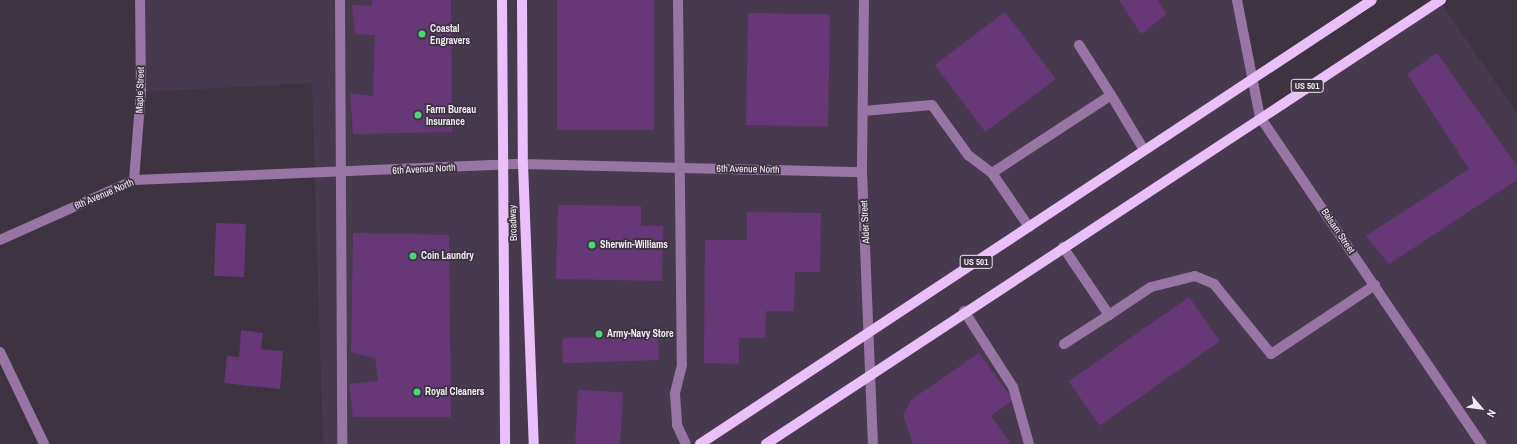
<!DOCTYPE html>
<html>
<head>
<meta charset="utf-8">
<style>
	body { margin:0 }
	#map { position:relative; width:1517px; height:444px; overflow:hidden; background:#3d3341; font-family:"Archivo Narrow",sans-serif }
	div>[style] { position:absolute }
	[style*='--x'] { left:calc(var(--x)*1px); top:calc(var(--y)*1px); width:calc(var(--w)*1px); rotate:calc(var(--a)*1deg) }
	.built>* { inset:0; background:#483a4e }
	.building>* { inset:0; background:#663877; transform-origin:0 0 }
	.minor>* { height:10px; margin:-5px; padding:0 5px; transform-origin:5px; border-radius:5px; background:#9776a4 }
	.major>* { height:10px; margin:-5px; padding:0 5px; transform-origin:5px; border-radius:5px; background:#e9c0f9 }
	.dots>* { width:11px; height:11px; translate:-50% -50%; box-sizing:border-box; border:2px solid #3d3341; border-radius:50% }
	span { translate:-50% -50%; white-space:nowrap; text-align:center; line-height:1.15; -webkit-text-stroke:3.5px #3d3341; paint-order:stroke }
	.shield-label span { padding:1px 3px; background:#3d3341; border:1px solid; border-radius:3px; -webkit-text-stroke-width:0 }
	.shield-label { font-size:9px; color:#f1ebf4; font-weight:700 }
	.poi-label { font-size:10px; color:#f1ebf4; font-weight:700 }
	.left { translate:0 -50%; text-align:left }
	.street-label { font-size:10px; color:#f1ebf4 }
	.north { position:absolute; left:1461px; top:388px; width:40px; height:40px; -webkit-text-stroke:3px #3d3341; paint-order:stroke; rotate:118deg; font-size:11px; font-weight:700; line-height:16px; text-align:center; color:#f1ebf4 }
	.north::after { content:''; display:block; margin:auto; width:14px; height:18px; background:#f1ebf4; clip-path:polygon(50% 0,100% 100%,50% 72%,0 100%) }
</style>
</head>
<body>
<div id="map">
	<div class="built">
		<i style="clip-path:polygon(140px 0,1237px 0,1260px 116px,1440px 1px,1517px 114px,1517px 444px,323px 444px,312px 83px,141px 92px)"></i>
	</div>
	<div class="building">
		<i style="clip-path:polygon(372px 0,451px 0,452px 132px,353px 134px,350px 93px,373px 96px,375px 35px,355px 34px,352px 5px,372px 6px)"></i>
		<i style="left:557px;top:0;width:97px;height:130px"></i>
		<i style="clip-path:polygon(1119px 0,1158px 0,1167px 14px,1141px 34px)"></i>
		<i style="left:1005px;top:12px;width:84px;height:88px;rotate:53deg"></i>
		<i style="left:748px;top:13px;width:82px;height:112px;rotate:1deg"></i>
		<i style="clip-path:polygon(1437px 53px,1517px 166px,1517px 180px,1389px 264px,1366px 236px,1469px 169px,1407px 74px)"></i>
		<i style="clip-path:polygon(558px 205px,641px 206px,641px 226px,663px 226px,662px 281px,556px 279px)"></i>
		<i style="clip-path:polygon(747px 212px,821px 213px,820px 272px,795px 272px,794px 311px,766px 311px,765px 338px,739px 338px,739px 364px,704px 363px,705px 240px,747px 240px)"></i>
		<i style="left:216px;top:223px;width:30px;height:53px;rotate:2deg"></i>
		<i style="clip-path:polygon(353px 233px,449px 235px,451px 417px,353px 417px,349px 384px,378px 381px,375px 358px,351px 352px)"></i>
		<i style="left:1189px;top:297px;width:54px;height:147px;rotate:55deg"></i>
		<i style="clip-path:polygon(241px 330px,263px 333px,261px 349px,283px 351px,280px 389px,224px 383px,227px 356px,239px 357px)"></i>
		<i style="left:658px;top:335px;width:25px;height:96px;rotate:88deg"></i>
		<i style="clip-path:polygon(979px 353px,1013px 400px,991px 416px,1011px 444px,913px 444px,903px 415px,911px 400px)"></i>
		<i style="left:578px;top:390px;width:45px;height:54px;rotate:3deg"></i>
	</div>
	<div class="minor">
		<i style="--x:340;--y:0;--w:444;--a:89.7"></i>
		<i style="--x:678;--y:0;--w:365;--a:89.4"></i>
		<i style="--x:682;--y:365;--w:30;--a:104"></i>
		<i style="--x:675;--y:394;--w:31;--a:86"></i>
		<i style="--x:677;--y:425;--w:21;--a:65"></i>
		<i style="--x:864;--y:0;--w:172;--a:90.7"></i>
		<i style="--x:862;--y:172;--w:272;--a:87.7"></i>
		<i style="--x:1237;--y:0;--w:119;--a:78.9"></i>
		<i style="--x:1260;--y:117;--w:395;--a:55.9"></i>
		<i style="--x:1079;--y:45;--w:59;--a:57.4"></i>
		<i style="--x:863;--y:111;--w:69;--a:-5"></i>
		<i style="--x:932;--y:105;--w:62;--a:54.2"></i>
		<i style="--x:968;--y:155;--w:30;--a:37"></i>
		<i style="--x:134;--y:180;--w:88;--a:-85.5"></i>
		<i style="--x:141;--y:92;--w:92;--a:-90.6"></i>
		<i style="--x:1029;--y:227;--w:65;--a:-124.4"></i>
		<i style="--x:992;--y:173;--w:142;--a:-33.2"></i>
		<i style="--x:1111;--y:95;--w:64;--a:59"></i>
		<i style="--x:0;--y:240;--w:147;--a:-24.1"></i>
		<i style="--x:134;--y:180;--w:389;--a:-2.4"></i>
		<i style="--x:523;--y:164;--w:339;--a:1.4"></i>
		<i style="--x:1063;--y:247;--w:82;--a:55.9"></i>
		<i style="--x:1109;--y:315;--w:50;--a:-33.7"></i>
		<i style="--x:1151;--y:287;--w:45;--a:-14"></i>
		<i style="--x:1195;--y:276;--w:21;--a:23"></i>
		<i style="--x:1214;--y:284;--w:90;--a:50.8"></i>
		<i style="--x:1271;--y:354;--w:125;--a:-33.6"></i>
		<i style="--x:964;--y:311;--w:90;--a:57.2"></i>
		<i style="--x:1013;--y:387;--w:59;--a:74.3"></i>
		<i style="--x:1064;--y:344;--w:54;--a:-32.8"></i>
		<i style="--x:0;--y:352;--w:102;--a:64.4"></i>
	</div>
	<div class="major">
		<i style="--x:502;--y:0;--w:444;--a:89.6"></i>
		<i style="--x:522;--y:0;--w:164;--a:89.7"></i>
		<i style="--x:523;--y:164;--w:280;--a:87.8"></i>
		<i style="--x:700;--y:444;--w:805;--a:-33.45"></i>
		<i style="--x:766;--y:444;--w:808;--a:-33.34"></i>
	</div>
	<div class="dots">
		<i style="left:422px;top:34px;background:#4bd677"></i>
		<i style="left:418px;top:115px;background:#4bd677"></i>
		<i style="left:592px;top:245px;background:#4bd677"></i>
		<i style="left:413px;top:256px;background:#4bd677"></i>
		<i style="left:599px;top:334px;background:#4bd677"></i>
		<i style="left:417px;top:392px;background:#4bd677"></i>
	</div>
	<div class="shield-label">
		<span style="left:1307px;top:86px">US 501</span>
		<span style="left:976px;top:262px">US 501</span>
	</div>
	<div class="poi-label">
		<span class="left" style="left:430px;top:34px">Coastal<br>Engravers</span>
		<span class="left" style="left:426px;top:115px">Farm Bureau<br>Insurance</span>
		<span class="left" style="left:600px;top:245px">Sherwin-Williams</span>
		<span class="left" style="left:421px;top:256px">Coin Laundry</span>
		<span class="left" style="left:607px;top:334px">Army-Navy Store</span>
		<span class="left" style="left:425px;top:392px">Royal Cleaners</span>
	</div>
	<div class="street-label">
		<span style="left:140px;top:90px;rotate:-88deg">Maple Street</span>
		<span style="left:424px;top:169px;rotate:-3deg">6th Avenue North</span>
		<span style="left:748px;top:169px;rotate:1deg">6th Avenue North</span>
		<span style="left:104px;top:194px;rotate:-23deg">6th Avenue North</span>
		<span style="left:865px;top:222px;rotate:-93deg">Alder Street</span>
		<span style="left:513px;top:223px;rotate:-92deg">Broadway</span>
		<span style="left:1338px;top:231px;rotate:56deg">Balsam Street</span>
	</div>
	<div class="north">N</div>
</div>
</body>
</html>
